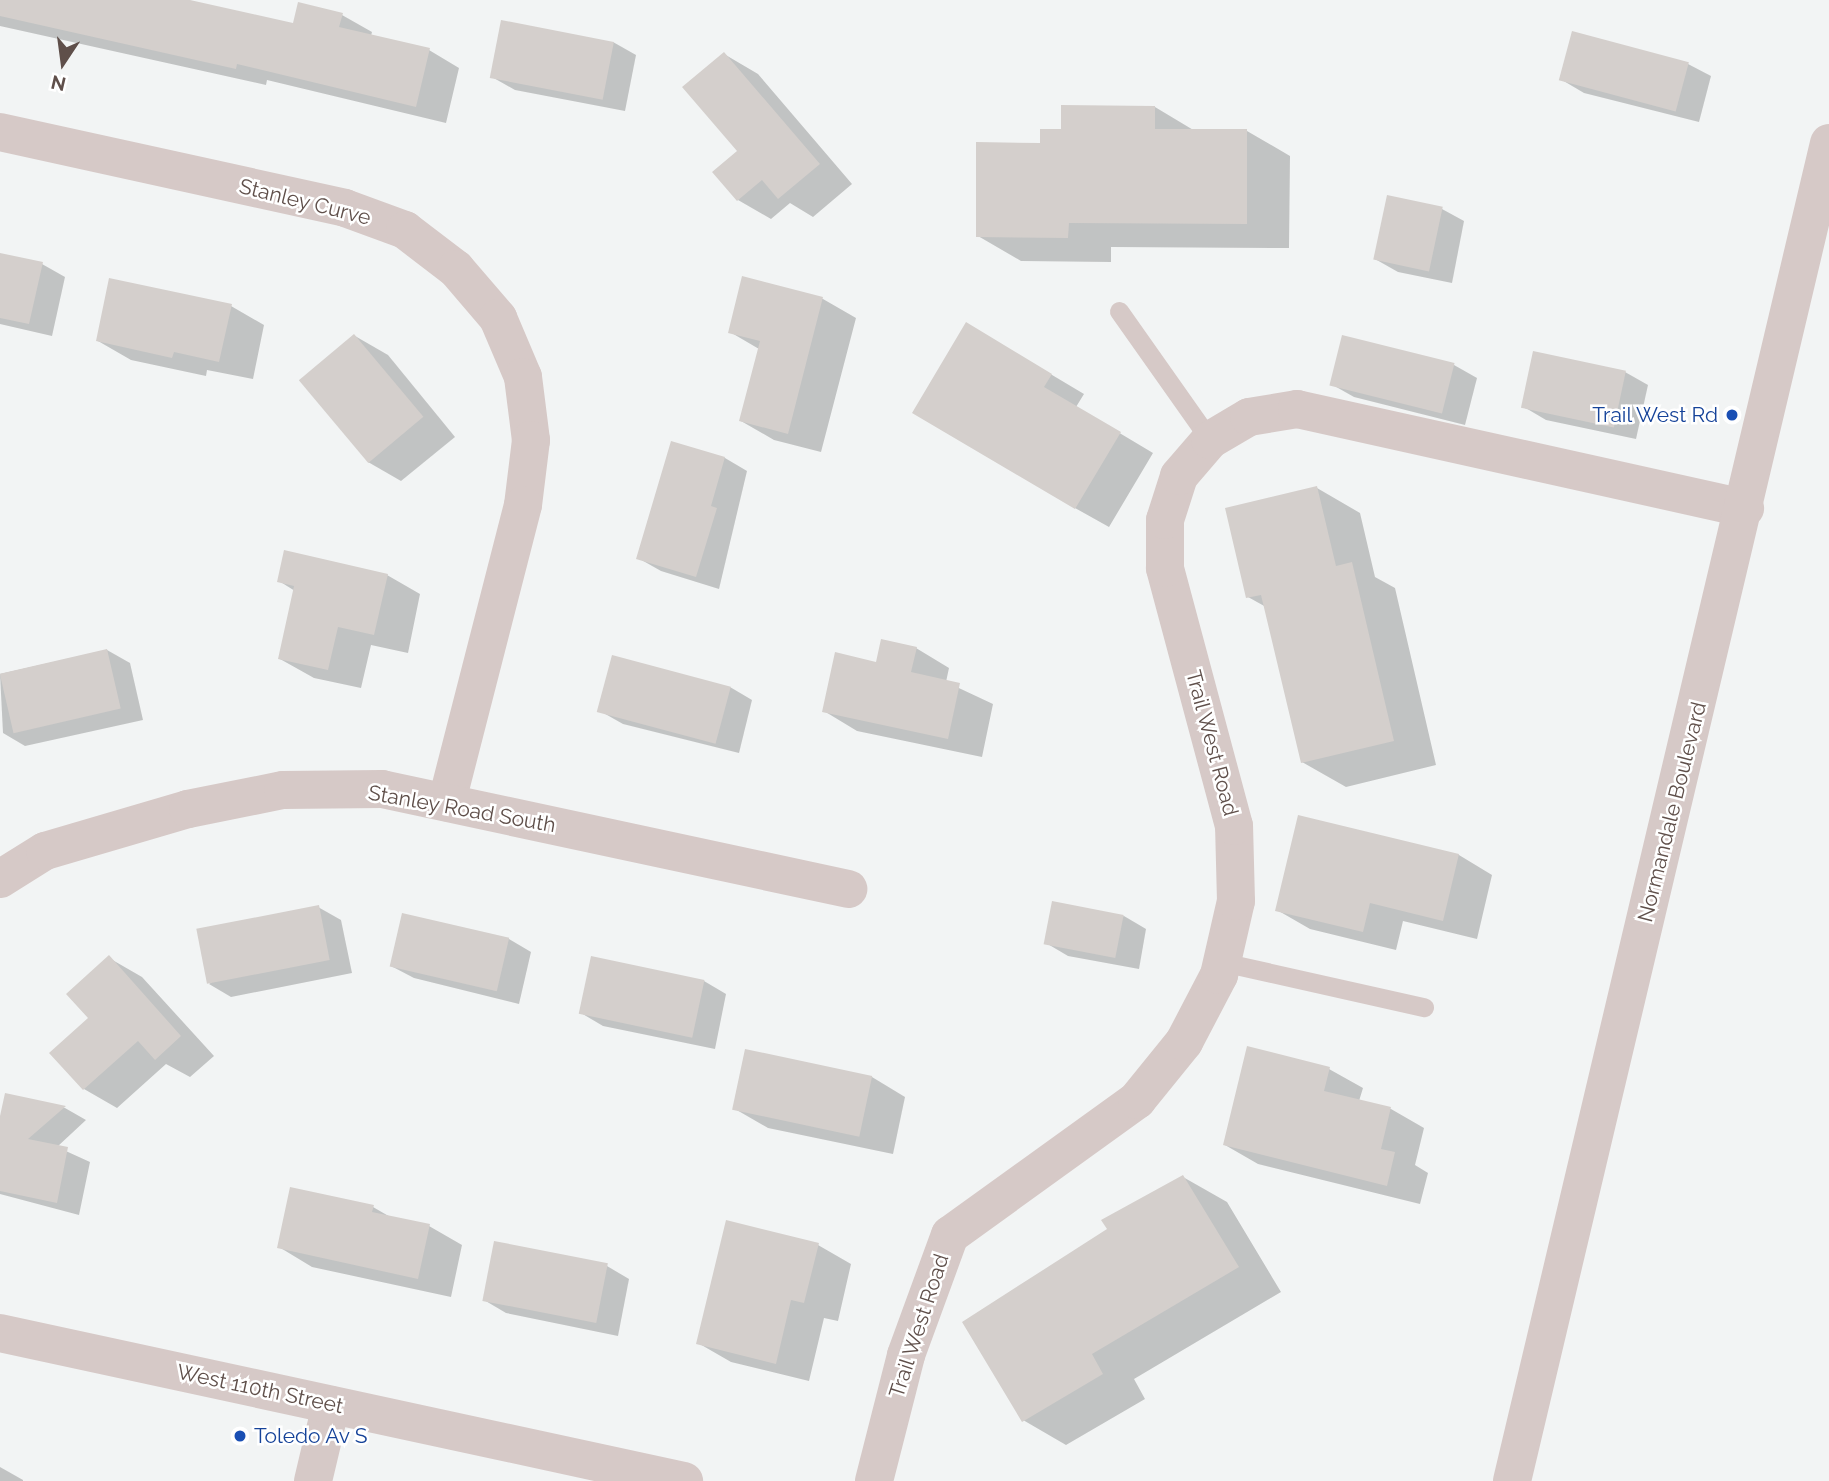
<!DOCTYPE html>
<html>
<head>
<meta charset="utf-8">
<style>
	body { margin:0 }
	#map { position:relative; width:1829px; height:1481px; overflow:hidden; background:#f2f4f4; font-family:Raleway,sans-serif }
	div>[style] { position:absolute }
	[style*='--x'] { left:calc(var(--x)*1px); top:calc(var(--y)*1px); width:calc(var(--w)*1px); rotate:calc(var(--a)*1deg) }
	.shadow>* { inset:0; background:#0003 }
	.building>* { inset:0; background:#d4cfcc; transform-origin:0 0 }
	.service>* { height:19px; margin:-9.5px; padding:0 9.5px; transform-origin:9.5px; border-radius:9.5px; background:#d6c9c7 }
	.minor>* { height:38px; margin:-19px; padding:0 19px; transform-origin:19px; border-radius:19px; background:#d6c9c7 }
	.tertiary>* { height:38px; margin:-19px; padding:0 19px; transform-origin:19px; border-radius:19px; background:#d6c9c7 }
	.dots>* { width:19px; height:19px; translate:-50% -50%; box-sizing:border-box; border:4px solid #fff; border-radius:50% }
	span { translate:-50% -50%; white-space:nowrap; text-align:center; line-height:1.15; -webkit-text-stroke:5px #fff; paint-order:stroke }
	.street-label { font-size:21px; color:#5f4f4a }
	.transit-label { font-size:21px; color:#164399 }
	.right { translate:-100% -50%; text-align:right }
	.left { translate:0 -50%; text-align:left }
	.north { position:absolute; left:28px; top:28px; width:70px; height:70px; -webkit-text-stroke:5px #fff; paint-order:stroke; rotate:193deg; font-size:19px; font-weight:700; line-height:28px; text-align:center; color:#5f4f4a }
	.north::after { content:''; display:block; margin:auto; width:24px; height:32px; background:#5f4f4a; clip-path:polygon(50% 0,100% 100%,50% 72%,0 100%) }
</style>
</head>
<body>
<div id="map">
	<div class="shadow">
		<i style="clip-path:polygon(0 0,182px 0,294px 25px,342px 15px,372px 32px,371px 36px,429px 50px,459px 68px,446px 123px,267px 80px,266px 85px,0 26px)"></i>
		<i style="clip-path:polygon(613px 42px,636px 55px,625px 111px,515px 90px,492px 77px)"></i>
		<i style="clip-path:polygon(724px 54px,758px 74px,852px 184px,813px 217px,790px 203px,771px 219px,738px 200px,739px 152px)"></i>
		<i style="clip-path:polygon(1688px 64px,1711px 76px,1699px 122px,1584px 93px,1562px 80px)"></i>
		<i style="clip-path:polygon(1155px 107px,1195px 131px,1247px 131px,1290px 156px,1289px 248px,1111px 247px,1111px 262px,1021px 261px,978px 236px,1042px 144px)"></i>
		<i style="clip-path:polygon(1442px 209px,1464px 221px,1452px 283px,1398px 272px,1375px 259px)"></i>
		<i style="clip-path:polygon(0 255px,42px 264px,65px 277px,52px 336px,0 324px)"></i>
		<i style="clip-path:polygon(743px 278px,823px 299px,856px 318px,821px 452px,774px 440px,741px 421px,759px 349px,730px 332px)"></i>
		<i style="clip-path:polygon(231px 306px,264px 325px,253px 379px,207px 370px,206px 376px,131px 360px,98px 341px)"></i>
		<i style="clip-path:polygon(355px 336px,388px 355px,455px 437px,401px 481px,368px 462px)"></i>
		<i style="clip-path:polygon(1000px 344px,1084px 394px,1076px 407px,1153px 453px,1109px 527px,1075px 508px)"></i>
		<i style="clip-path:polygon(1454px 365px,1477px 378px,1465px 425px,1354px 397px,1331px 384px)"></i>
		<i style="clip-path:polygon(1625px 372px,1648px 385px,1636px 439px,1546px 420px,1524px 407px)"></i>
		<i style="clip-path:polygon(672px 443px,725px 458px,747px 471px,719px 589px,661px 571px,638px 558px)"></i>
		<i style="clip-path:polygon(1317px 488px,1360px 513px,1375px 577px,1395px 588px,1436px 765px,1346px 787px,1302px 762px,1266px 607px,1248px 597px)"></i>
		<i style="clip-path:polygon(387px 575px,420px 594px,408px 653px,371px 645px,361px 688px,314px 678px,280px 659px,295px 591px,279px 581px)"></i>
		<i style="clip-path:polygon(916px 648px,949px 668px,946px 682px,993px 704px,982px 757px,857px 731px,824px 711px,877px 664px)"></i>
		<i style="clip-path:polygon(107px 650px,130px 663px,143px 720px,25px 746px,3px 733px,0 674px)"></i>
		<i style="clip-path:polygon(730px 687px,752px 700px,739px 753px,623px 724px,600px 711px)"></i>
		<i style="clip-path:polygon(1299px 817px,1459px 855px,1492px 875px,1477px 939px,1403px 921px,1396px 950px,1310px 929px,1277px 910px)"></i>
		<i style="clip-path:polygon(318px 907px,341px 920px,352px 973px,231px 997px,209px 984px)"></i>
		<i style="clip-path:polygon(403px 915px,509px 939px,531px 952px,519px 1004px,414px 978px,391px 966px)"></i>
		<i style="clip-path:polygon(1124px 916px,1146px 929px,1139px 969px,1068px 956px,1046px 943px)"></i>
		<i style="clip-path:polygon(109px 958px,142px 977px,214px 1056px,190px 1077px,166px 1064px,117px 1108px,84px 1089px,51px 1053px,90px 1018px)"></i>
		<i style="clip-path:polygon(592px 958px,704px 981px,726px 994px,715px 1049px,603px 1026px,581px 1013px)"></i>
		<i style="clip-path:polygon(1329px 1069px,1363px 1088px,1359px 1101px,1391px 1109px,1424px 1128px,1415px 1165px,1428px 1173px,1420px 1204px,1258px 1164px,1225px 1145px)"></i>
		<i style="clip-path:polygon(872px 1077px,905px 1097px,893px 1154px,768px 1128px,735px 1109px)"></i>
		<i style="clip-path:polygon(6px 1095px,65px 1108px,86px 1120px,57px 1147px,90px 1162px,79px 1215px,0 1194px,0 1125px)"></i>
		<i style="clip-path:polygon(1183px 1177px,1227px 1202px,1281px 1292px,1134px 1379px,1145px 1399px,1066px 1445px,1023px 1420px,1110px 1230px)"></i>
		<i style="clip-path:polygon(373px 1207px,392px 1218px,429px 1226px,462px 1245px,451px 1297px,312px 1267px,279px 1247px)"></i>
		<i style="clip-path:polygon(818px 1245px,851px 1264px,838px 1321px,824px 1318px,809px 1381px,731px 1362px,698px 1343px)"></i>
		<i style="clip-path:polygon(607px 1266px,629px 1279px,618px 1336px,506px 1313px,484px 1300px)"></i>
		<i style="clip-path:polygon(0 1467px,23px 1480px,23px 1481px,0 1481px)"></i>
	</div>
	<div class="building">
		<i style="clip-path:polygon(0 0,190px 0,293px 23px,298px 2px,343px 13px,339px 27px,430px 48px,416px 107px,237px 64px,236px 69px,0 16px)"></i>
		<i style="left:501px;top:20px;width:115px;height:59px;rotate:11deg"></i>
		<i style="left:1572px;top:31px;width:121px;height:51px;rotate:15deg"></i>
		<i style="clip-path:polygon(724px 52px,820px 164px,778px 199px,762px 180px,737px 201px,712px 172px,737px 151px,682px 87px)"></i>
		<i style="clip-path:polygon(1061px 105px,1155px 106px,1155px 129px,1247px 129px,1247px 224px,1069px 223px,1068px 238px,976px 237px,976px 142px,1040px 143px,1040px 129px,1061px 129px)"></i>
		<i style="left:1387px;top:195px;width:57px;height:66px;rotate:12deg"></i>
		<i style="clip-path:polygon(0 253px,43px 262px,29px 324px,0 318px)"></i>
		<i style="clip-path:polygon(742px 276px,823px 297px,788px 434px,739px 421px,760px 341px,728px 333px)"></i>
		<i style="clip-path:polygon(109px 278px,232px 304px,219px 362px,174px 352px,172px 358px,96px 341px)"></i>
		<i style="clip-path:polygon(966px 322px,1052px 374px,1044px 387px,1121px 432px,1075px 509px,912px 413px)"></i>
		<i style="left:354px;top:334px;width:108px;height:72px;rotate:50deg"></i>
		<i style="left:1342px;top:335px;width:116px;height:52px;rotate:14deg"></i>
		<i style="left:1533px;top:351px;width:95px;height:58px;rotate:12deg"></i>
		<i style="clip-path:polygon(671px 441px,725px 457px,711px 506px,717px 508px,696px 577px,636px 559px)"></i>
		<i style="clip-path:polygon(1317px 486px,1336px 566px,1352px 562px,1394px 741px,1301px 763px,1261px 595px,1246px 598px,1225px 508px)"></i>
		<i style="clip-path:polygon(284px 550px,388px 574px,374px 635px,338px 627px,328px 670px,278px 659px,294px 586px,277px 582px)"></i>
		<i style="clip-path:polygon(881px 639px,917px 647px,911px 672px,960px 683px,948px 739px,822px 712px,835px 652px,876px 662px)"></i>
		<i style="left:107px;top:649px;width:61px;height:110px;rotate:77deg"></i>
		<i style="left:612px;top:655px;width:123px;height:59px;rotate:15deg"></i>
		<i style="clip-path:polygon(1298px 815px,1459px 854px,1443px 921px,1370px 903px,1363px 932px,1275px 911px)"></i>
		<i style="left:1052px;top:901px;width:73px;height:44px;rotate:11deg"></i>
		<i style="left:319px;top:905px;width:56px;height:125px;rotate:79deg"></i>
		<i style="left:402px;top:913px;width:110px;height:55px;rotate:13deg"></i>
		<i style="clip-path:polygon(109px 955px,181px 1036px,155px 1060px,138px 1041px,83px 1090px,49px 1053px,88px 1018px,66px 994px)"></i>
		<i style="left:591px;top:956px;width:116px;height:59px;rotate:12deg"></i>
		<i style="clip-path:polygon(1247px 1046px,1330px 1067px,1324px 1091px,1391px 1107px,1381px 1149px,1395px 1152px,1387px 1186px,1223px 1145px)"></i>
		<i style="left:745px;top:1049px;width:130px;height:62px;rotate:12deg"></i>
		<i style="clip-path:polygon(5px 1093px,66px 1106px,28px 1139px,68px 1147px,57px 1203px,0 1191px,0 1116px)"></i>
		<i style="clip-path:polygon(1183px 1175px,1239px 1267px,1092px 1354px,1103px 1374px,1022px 1422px,962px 1322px,1107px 1229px,1101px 1220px)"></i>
		<i style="clip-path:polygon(290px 1187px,374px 1205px,372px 1212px,430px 1224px,418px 1279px,277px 1248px)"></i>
		<i style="clip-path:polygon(726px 1220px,819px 1243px,804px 1303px,791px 1300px,776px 1364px,696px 1344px)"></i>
		<i style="left:494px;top:1241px;width:116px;height:61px;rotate:11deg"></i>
	</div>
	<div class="service">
		<i style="--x:1119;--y:311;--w:158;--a:54.8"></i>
		<i style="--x:1222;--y:962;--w:207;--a:12.6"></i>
	</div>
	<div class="minor">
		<i style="--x:0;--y:132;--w:353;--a:12.4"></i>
		<i style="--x:345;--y:208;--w:64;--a:20.1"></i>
		<i style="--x:405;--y:230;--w:64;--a:37.4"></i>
		<i style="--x:456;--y:269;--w:65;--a:49.4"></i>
		<i style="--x:498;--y:318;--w:64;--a:67"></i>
		<i style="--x:523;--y:377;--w:64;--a:82.8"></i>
		<i style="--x:531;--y:440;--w:65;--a:97"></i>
		<i style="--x:523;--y:505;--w:307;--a:104.4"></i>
		<i style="--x:0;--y:879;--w:53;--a:-31.9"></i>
		<i style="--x:45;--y:851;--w:149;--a:-16.4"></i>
		<i style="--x:188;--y:809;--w:97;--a:-11.3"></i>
		<i style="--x:283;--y:790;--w:99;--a:-0.6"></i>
		<i style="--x:382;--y:789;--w:477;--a:12.1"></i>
		<i style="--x:313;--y:1481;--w:78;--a:-76.7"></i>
		<i style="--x:874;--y:1481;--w:130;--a:-75.7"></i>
		<i style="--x:906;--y:1355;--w:128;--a:-69.9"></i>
		<i style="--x:950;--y:1235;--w:231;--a:-35.8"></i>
		<i style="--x:1137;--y:1100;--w:75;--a:-51"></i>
		<i style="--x:1184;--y:1042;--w:76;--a:-62.4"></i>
		<i style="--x:1219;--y:975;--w:76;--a:-77.1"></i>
		<i style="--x:1236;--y:901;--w:75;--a:-91.5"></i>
		<i style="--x:1234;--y:826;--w:267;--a:-105"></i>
		<i style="--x:1165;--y:568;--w:48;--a:-90"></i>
		<i style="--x:1165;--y:520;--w:46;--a:-72.3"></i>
		<i style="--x:1179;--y:476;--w:48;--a:-49.3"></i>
		<i style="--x:1210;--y:440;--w:45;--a:-30.5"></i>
		<i style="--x:1249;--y:417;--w:49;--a:-9.5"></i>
		<i style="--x:1297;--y:409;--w:459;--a:12.5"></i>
	</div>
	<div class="tertiary">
		<i style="--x:0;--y:1333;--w:700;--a:12.21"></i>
		<i style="--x:1512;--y:1481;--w:1375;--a:-76.67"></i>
	</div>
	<div class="dots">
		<i style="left:1732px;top:415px;background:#1a4fb4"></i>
		<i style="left:240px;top:1436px;background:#1a4fb4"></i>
	</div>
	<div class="street-label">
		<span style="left:305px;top:202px;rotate:14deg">Stanley Curve</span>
		<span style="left:1212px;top:743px;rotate:75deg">Trail West Road</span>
		<span style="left:462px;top:809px;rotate:10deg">Stanley Road South</span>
		<span style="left:1672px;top:812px;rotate:-76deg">Normandale Boulevard</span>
		<span style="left:919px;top:1326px;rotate:-72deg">Trail West Road</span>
		<span style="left:260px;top:1389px;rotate:12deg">West 110th Street</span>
	</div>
	<div class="transit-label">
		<span class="right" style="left:1718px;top:415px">Trail West Rd</span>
		<span class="left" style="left:254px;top:1436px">Toledo Av S</span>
	</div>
	<div class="north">N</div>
</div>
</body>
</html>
